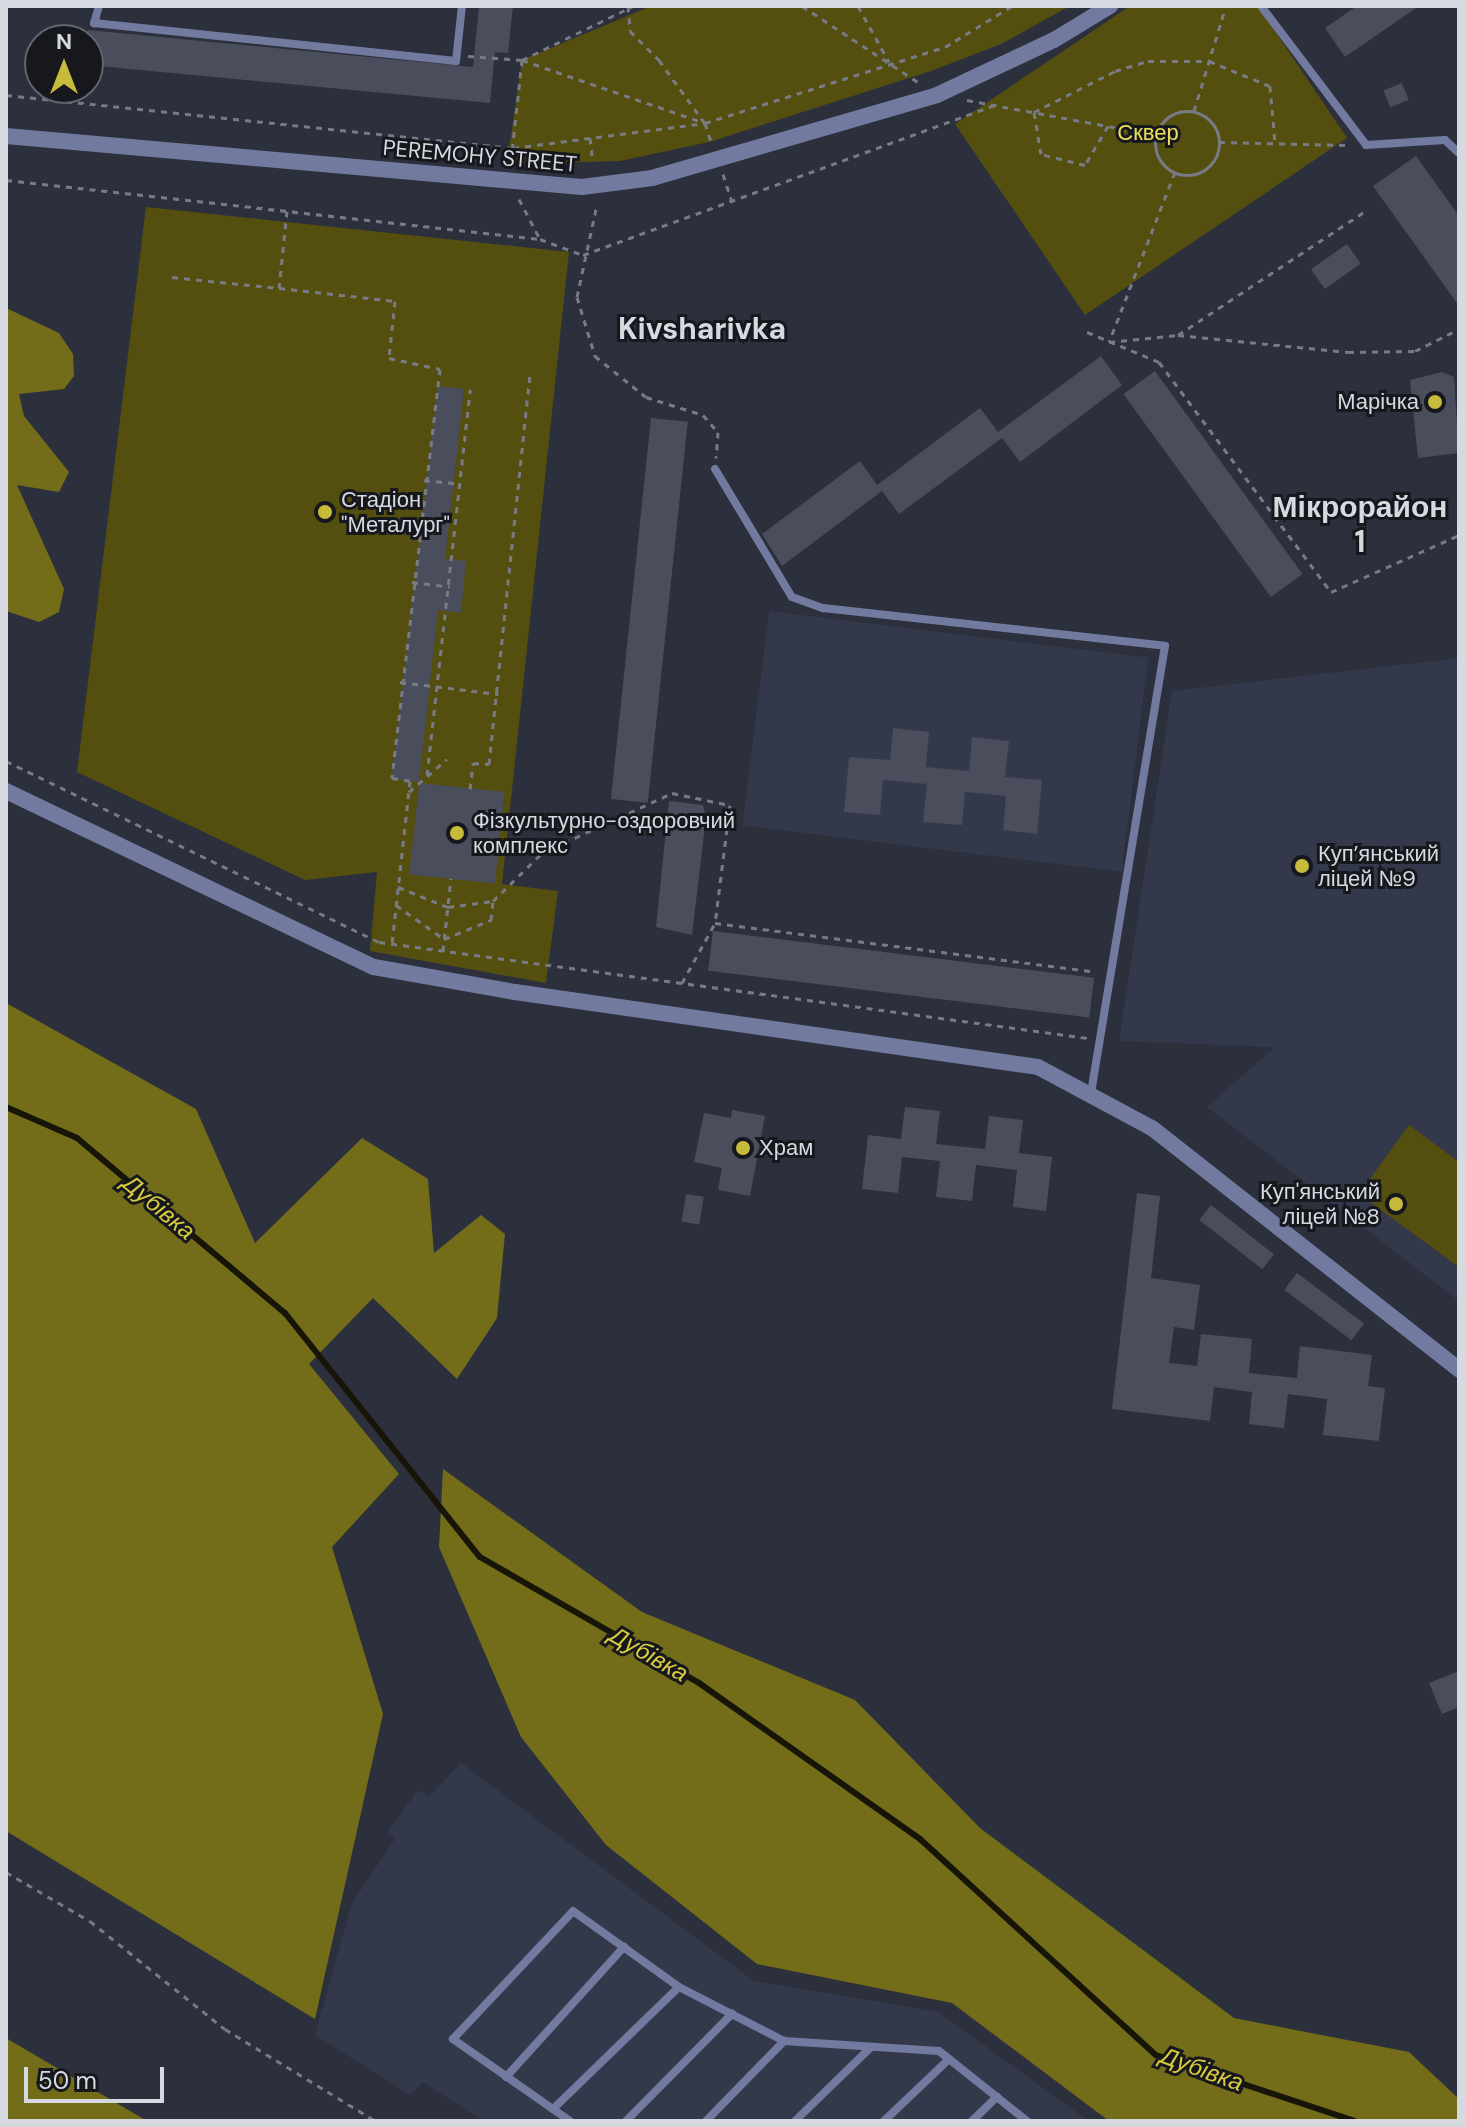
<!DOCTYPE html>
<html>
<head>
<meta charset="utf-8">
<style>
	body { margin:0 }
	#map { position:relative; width:1465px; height:2127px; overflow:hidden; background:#2c303c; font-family:"DM Sans",sans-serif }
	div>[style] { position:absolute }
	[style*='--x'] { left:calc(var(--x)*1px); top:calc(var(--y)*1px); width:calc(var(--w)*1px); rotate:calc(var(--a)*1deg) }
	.built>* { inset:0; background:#33384a; transform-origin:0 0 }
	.green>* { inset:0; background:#554f0f }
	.forest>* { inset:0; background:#736c19 }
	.stream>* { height:6px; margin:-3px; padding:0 3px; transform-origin:3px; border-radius:3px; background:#161507 }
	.building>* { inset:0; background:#4a4d5b; transform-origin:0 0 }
	.path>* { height:3px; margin-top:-1.5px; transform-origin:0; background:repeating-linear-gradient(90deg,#787b85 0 6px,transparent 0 12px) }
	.path>.ring { margin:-1.5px; padding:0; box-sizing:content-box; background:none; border:3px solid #787b85; border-radius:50% }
	.service>* { height:8px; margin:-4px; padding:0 4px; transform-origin:4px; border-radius:4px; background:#727b9f }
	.minor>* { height:16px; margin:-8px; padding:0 8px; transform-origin:8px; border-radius:8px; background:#727b9f }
	.dots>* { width:22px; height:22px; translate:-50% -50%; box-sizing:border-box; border:4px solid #16181e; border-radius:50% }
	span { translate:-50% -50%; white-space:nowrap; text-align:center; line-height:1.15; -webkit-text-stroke:6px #16181e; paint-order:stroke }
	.park-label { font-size:22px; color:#ede057 }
	.street-label { font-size:22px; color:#d7d9e1 }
	.poi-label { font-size:22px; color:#d7d9e1 }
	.right { translate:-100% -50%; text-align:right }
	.left { translate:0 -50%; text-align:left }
	.water-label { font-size:24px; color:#d8cb3e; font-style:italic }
	.district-label { font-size:30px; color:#d7d9e1; font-weight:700 }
	.frame { position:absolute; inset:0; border:8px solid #d7d9e1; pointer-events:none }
	.north { position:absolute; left:24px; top:24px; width:80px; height:80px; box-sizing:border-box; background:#16181e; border:2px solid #63656c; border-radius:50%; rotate:0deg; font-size:22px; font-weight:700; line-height:32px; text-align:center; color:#d7d9e1 }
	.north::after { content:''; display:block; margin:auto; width:28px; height:36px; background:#c7bb3c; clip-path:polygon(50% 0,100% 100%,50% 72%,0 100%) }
	.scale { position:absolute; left:24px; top:2067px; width:140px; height:36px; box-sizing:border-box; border:4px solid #d7d9e1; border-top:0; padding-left:10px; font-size:24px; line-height:28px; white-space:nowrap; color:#d7d9e1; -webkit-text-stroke:6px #16181e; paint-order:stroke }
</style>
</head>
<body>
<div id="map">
	<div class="built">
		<i style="left:769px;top:611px;width:382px;height:216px;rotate:7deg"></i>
		<i style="clip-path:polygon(1459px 658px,1459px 1301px,1207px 1107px,1275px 1047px,1119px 1041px,1172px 691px)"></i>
		<i style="clip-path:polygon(461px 1763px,754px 1981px,938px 2012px,1089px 2121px,483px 2121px,423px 2082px,410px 2095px,315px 2035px,352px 1903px,395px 1839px,387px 1832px,418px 1790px,429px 1797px)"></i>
	</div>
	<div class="green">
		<i style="clip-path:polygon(651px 6px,1070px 6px,1001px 44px,931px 71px,709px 142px,620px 161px,507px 164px,522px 60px)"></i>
		<i style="clip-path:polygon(1130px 6px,1258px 6px,1347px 138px,1085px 315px,955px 124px)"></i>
		<i style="clip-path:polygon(146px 207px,569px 252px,502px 884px,558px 891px,546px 983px,370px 951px,377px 872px,305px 880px,77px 772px)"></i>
		<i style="clip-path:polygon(1409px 1125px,1459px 1162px,1459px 1267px,1359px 1194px)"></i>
	</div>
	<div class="forest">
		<i style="clip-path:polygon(6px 308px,59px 333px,73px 354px,74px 376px,64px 389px,19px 394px,24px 416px,69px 472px,59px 492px,17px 485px,64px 589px,59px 612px,39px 622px,6px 611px)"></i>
		<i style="clip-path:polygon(6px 1003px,196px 1109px,255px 1243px,362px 1138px,428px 1179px,434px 1253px,481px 1215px,505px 1234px,497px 1318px,457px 1379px,373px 1298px,309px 1364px,399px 1474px,332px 1547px,383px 1714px,315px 2019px,6px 1831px)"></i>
		<i style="clip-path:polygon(443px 1469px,642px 1612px,855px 1700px,980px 1828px,1234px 2018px,1409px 2052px,1459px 2099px,1459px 2121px,1109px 2121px,952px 2003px,757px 1964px,606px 1845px,521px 1737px,439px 1547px)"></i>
		<i style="clip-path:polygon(6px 2038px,147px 2121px,6px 2121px)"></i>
	</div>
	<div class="stream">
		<i style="--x:6;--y:1107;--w:77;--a:23.6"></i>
		<i style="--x:77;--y:1138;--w:272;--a:40.1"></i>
		<i style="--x:285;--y:1313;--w:312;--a:51.4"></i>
		<i style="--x:480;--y:1557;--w:253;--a:29.9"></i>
		<i style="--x:699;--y:1683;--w:271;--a:35.2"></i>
		<i style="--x:920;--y:1839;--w:320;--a:42.5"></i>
		<i style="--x:1156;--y:2055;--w:209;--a:18.4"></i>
	</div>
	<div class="building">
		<i style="clip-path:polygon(479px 6px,513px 6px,508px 53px,495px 52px,490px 103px,88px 65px,88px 30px,473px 67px)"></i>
		<i style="clip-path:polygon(1357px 6px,1419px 6px,1345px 57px,1325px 28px)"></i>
		<i style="left:1402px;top:83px;width:18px;height:20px;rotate:68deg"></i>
		<i style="clip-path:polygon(1416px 156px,1459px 216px,1459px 306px,1373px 186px)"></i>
		<i style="left:1347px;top:244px;width:24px;height:44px;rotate:55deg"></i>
		<i style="clip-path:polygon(1101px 356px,1122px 385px,1020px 462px,1002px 438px,899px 514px,882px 491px,782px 566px,762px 534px,860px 461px,877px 485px,980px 408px,998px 432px)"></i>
		<i style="left:1155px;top:371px;width:251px;height:39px;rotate:54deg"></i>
		<i style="clip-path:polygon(1442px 372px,1454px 377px,1459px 453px,1418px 458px,1410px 380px)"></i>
		<i style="clip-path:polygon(438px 386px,464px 389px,445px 559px,466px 561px,461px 613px,438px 610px,419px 782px,392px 778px)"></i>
		<i style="left:651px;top:418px;width:37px;height:383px;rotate:6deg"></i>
		<i style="clip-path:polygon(893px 728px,929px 732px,926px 767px,969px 771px,972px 737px,1009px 741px,1005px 777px,1042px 780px,1037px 834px,1003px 830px,1006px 796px,965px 792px,962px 825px,923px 822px,927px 784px,883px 780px,880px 815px,844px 812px,849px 757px,890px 760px)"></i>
		<i style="left:419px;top:783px;width:86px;height:92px;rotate:6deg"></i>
		<i style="clip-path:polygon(669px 801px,703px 805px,706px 817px,692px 935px,656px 927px)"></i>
		<i style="left:713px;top:931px;width:384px;height:40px;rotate:7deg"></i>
		<i style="clip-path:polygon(905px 1107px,940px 1111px,936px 1144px,985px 1149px,989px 1116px,1023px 1120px,1019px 1153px,1052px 1157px,1046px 1211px,1013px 1207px,1017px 1170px,976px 1165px,972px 1201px,936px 1197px,940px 1161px,902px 1157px,898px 1193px,862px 1189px,868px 1135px,901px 1139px)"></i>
		<i style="clip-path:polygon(732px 1110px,765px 1116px,750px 1196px,718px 1190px,722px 1168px,694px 1162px,704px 1113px,731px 1118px)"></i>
		<i style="clip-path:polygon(1137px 1193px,1160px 1196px,1151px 1278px,1200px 1285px,1194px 1330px,1174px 1327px,1169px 1363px,1197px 1366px,1201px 1334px,1252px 1339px,1249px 1373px,1297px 1378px,1300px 1346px,1372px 1355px,1368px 1386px,1385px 1388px,1379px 1441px,1323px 1435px,1327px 1399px,1288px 1394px,1284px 1428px,1249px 1424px,1252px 1392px,1214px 1387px,1210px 1421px,1112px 1409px)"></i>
		<i style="left:686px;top:1194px;width:18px;height:28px;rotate:9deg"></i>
		<i style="left:1211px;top:1205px;width:80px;height:19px;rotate:38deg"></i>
		<i style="left:1297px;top:1273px;width:84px;height:21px;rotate:37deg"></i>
		<i style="clip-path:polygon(1459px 1671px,1459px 1707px,1442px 1714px,1429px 1683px)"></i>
	</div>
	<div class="path">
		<i style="--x:628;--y:6;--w:25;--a:85"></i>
		<i style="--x:630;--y:31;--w:41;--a:45"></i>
		<i style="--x:659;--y:60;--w:77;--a:54"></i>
		<i style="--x:802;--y:6;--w:140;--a:33.3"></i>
		<i style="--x:858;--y:6;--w:64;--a:61"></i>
		<i style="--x:468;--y:56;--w:54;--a:4.2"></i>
		<i style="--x:522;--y:60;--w:103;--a:96.2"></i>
		<i style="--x:522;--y:60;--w:194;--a:19"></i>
		<i style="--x:705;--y:123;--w:22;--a:72"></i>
		<i style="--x:522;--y:60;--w:123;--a:-25.9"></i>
		<i style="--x:6;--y:95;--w:510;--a:5.97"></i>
		<i style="--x:513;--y:148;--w:194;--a:-7.4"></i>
		<i style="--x:705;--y:123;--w:252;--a:-17.6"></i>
		<i style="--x:945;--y:47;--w:79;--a:-31.5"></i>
		<i style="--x:967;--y:100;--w:192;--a:10.5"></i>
		<i style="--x:1194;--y:111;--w:110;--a:-73.1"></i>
		<i class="ring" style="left:1155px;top:111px;width:61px;height:61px"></i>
		<i style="--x:1108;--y:126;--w:45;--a:120.5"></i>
		<i style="--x:1085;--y:165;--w:45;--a:-166"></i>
		<i style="--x:1041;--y:154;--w:43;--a:-99.5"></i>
		<i style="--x:1034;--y:112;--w:91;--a:-26.8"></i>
		<i style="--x:1115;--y:71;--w:34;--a:-17"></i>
		<i style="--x:1148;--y:61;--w:61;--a:0"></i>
		<i style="--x:1209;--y:61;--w:66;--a:22.3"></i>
		<i style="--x:1270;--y:86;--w:57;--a:85"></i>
		<i style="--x:590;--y:138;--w:23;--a:83"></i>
		<i style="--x:1219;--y:142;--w:129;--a:1.3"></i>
		<i style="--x:1175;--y:172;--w:182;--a:111.2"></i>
		<i style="--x:1109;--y:342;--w:69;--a:-5.8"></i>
		<i style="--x:1178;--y:335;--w:171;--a:5.7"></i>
		<i style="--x:1348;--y:352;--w:67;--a:-0.9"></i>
		<i style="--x:1415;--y:351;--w:49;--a:-26.6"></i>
		<i style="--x:723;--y:174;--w:28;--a:72"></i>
		<i style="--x:6;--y:180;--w:537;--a:6.3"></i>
		<i style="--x:540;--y:239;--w:46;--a:20.4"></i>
		<i style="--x:583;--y:255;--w:438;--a:-20"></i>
		<i style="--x:519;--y:199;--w:45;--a:62.3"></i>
		<i style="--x:596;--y:209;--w:90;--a:102.2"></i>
		<i style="--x:577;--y:297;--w:62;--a:73"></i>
		<i style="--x:595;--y:356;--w:65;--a:38.8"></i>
		<i style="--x:646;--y:397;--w:60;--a:17.5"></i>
		<i style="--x:703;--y:415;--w:23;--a:49"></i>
		<i style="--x:718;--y:432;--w:26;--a:94"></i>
		<i style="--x:287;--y:211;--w:77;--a:95.9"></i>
		<i style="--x:279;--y:288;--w:117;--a:6.4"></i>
		<i style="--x:395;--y:301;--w:57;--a:96"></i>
		<i style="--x:389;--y:358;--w:52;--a:12.2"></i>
		<i style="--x:440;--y:369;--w:412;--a:96.7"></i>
		<i style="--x:392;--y:778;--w:18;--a:9"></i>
		<i style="--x:410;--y:781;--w:163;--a:96.3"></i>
		<i style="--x:172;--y:277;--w:108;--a:5.9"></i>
		<i style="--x:1087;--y:332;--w:78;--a:22.6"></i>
		<i style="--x:1159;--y:362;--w:287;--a:53.2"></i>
		<i style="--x:1331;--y:592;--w:140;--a:-24"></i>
		<i style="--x:1178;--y:335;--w:227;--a:-33.5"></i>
		<i style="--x:424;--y:480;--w:36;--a:6"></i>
		<i style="--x:412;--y:582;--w:38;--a:7"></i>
		<i style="--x:400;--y:682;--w:99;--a:7"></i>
		<i style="--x:6;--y:761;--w:415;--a:25.9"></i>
		<i style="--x:379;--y:942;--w:715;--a:7.71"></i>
		<i style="--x:427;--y:775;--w:388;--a:-83.6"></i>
		<i style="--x:470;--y:789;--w:26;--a:-83"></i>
		<i style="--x:473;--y:763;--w:16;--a:4"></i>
		<i style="--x:489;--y:764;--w:395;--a:-84"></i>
		<i style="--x:409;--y:792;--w:50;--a:-41"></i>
		<i style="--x:398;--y:887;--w:54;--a:21.8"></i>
		<i style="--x:448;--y:907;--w:45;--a:-7.6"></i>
		<i style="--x:493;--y:901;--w:69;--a:-44.4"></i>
		<i style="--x:542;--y:853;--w:143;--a:-24.8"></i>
		<i style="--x:672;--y:793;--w:59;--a:11.7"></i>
		<i style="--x:730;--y:805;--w:119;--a:97.2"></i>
		<i style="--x:396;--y:905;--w:59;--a:35.3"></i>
		<i style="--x:444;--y:939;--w:51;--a:-22"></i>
		<i style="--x:491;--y:920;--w:19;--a:-84"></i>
		<i style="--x:443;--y:951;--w:73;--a:-83.7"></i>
		<i style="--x:682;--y:983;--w:68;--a:-61.2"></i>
		<i style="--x:715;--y:923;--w:384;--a:7.3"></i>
		<i style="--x:6;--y:1872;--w:97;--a:30.3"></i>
		<i style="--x:90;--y:1921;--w:173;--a:38.7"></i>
		<i style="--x:225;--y:2029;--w:177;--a:31.4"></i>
	</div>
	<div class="service">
		<i style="--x:99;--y:6;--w:18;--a:106"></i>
		<i style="--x:94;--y:23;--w:364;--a:6"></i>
		<i style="--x:456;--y:61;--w:55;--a:-83.8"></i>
		<i style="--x:1261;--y:6;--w:174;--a:52.9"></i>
		<i style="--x:1366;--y:145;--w:79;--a:-3.6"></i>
		<i style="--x:1445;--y:140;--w:19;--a:43"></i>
		<i style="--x:715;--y:469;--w:149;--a:59"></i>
		<i style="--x:792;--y:597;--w:33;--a:20"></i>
		<i style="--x:823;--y:608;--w:344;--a:6.3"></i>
		<i style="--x:1165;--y:646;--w:452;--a:99.4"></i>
		<i style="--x:506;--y:2077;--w:176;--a:-47.8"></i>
		<i style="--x:553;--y:2109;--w:175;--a:-44.1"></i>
		<i style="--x:570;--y:2121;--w:143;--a:-145"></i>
		<i style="--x:453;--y:2039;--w:175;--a:-46.8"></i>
		<i style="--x:573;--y:1911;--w:130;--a:35.6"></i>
		<i style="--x:679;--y:1987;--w:118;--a:27.2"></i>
		<i style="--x:784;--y:2041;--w:155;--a:3.7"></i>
		<i style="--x:939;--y:2051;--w:112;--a:38.5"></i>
		<i style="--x:626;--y:2121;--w:151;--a:-45.3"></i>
		<i style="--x:706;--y:2121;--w:112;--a:-45.7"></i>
		<i style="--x:795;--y:2121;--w:106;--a:-44.2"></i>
		<i style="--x:884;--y:2121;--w:90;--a:-43.6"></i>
		<i style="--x:972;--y:2121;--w:35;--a:-44"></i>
	</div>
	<div class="minor">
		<i style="--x:6;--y:136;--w:578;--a:5.06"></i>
		<i style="--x:582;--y:187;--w:71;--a:-7.3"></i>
		<i style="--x:652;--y:178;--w:297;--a:-16.2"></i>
		<i style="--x:937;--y:95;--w:129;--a:-25.2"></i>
		<i style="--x:1054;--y:40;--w:66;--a:-31.3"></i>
		<i style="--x:6;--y:791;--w:408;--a:25.6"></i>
		<i style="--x:374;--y:967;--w:143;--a:10.1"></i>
		<i style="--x:515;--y:992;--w:528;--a:8.16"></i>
		<i style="--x:1038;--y:1067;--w:129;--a:28.2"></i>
		<i style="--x:1152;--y:1128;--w:391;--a:38.2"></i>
	</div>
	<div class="dots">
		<i style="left:1435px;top:402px;background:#c7bb3c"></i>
		<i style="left:325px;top:512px;background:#c7bb3c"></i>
		<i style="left:457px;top:833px;background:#c7bb3c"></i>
		<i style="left:1302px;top:866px;background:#c7bb3c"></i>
		<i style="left:743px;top:1148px;background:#c7bb3c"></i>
		<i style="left:1396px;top:1204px;background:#c7bb3c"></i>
	</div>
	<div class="park-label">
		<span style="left:1148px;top:133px">Сквер</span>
	</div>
	<div class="street-label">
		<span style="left:480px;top:156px;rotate:5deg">PEREMOHY STREET</span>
	</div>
	<div class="poi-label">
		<span class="right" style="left:1419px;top:402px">Марічка</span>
		<span class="left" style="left:341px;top:512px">Стадіон<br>"Металург"</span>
		<span class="left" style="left:473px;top:833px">Фізкультурно-оздоровчий<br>комплекс</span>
		<span class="left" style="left:1318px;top:866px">Куп’янський<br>ліцей №9</span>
		<span class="left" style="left:759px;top:1148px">Храм</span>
		<span class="right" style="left:1380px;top:1204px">Куп'янський<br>ліцей №8</span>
	</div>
	<div class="water-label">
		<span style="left:159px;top:1207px;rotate:40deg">Дубівка</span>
		<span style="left:649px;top:1654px;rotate:30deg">Дубівка</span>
		<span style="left:1202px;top:2069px;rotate:20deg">Дубівка</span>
	</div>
	<div class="district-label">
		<span style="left:702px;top:329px">Kivsharivka</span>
		<span style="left:1360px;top:524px">Мікрорайон<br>1</span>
	</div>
	<div class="frame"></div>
	<div class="north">N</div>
	<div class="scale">50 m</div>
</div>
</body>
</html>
